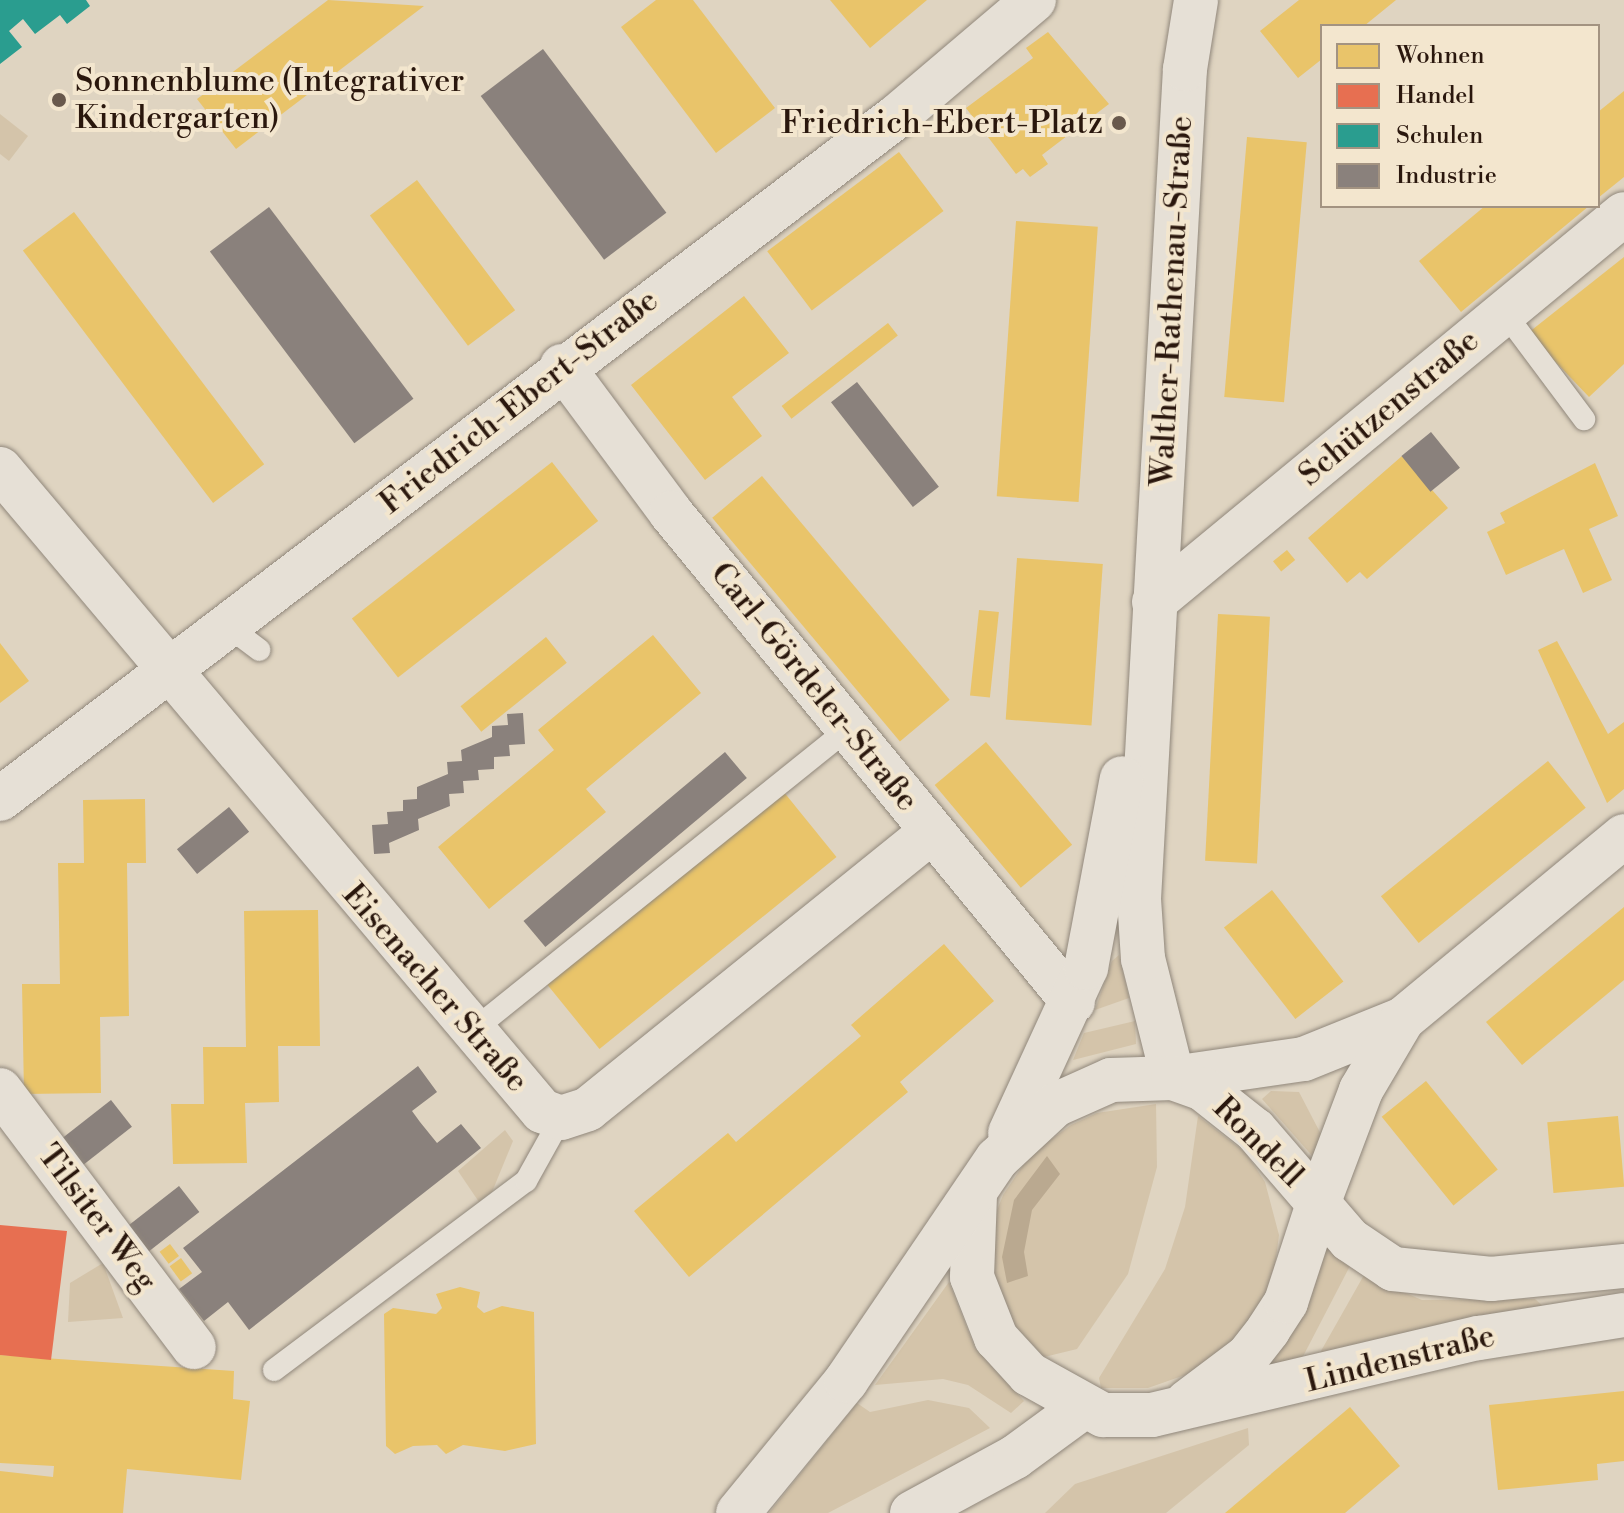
<!DOCTYPE html>
<html>
<head>
<meta charset="utf-8">
<style>
	body { margin:0 }
	#map { position:relative; width:1624px; height:1513px; overflow:hidden; background:#dfd4c1; font-family:"Libre Bodoni",serif }
	div>[style] { position:absolute }
	[style*='--x'] { left:calc(var(--x)*1px); top:calc(var(--y)*1px); width:calc(var(--w)*1px); rotate:calc(var(--a)*1deg) }
	.green>* { inset:0; background:#d4c4aa }
	.water>* { inset:0; background:#baa990 }
	.homes>* { inset:0; background:#e9c46a; transform-origin:0 0 }
	.shops>* { inset:0; background:#e76f51 }
	.schools>* { inset:0; background:#2a9d8f }
	.industry>* { inset:0; background:#8a817c; transform-origin:0 0 }
	.roads { filter:drop-shadow(0 0 2px #90877b) drop-shadow(0 0 2px #90877b) }
	.lane>* { height:22px; margin:-11px; padding:0 11px; transform-origin:11px; border-radius:11px; background:#e6e0d6 }
	.street>* { height:44px; margin:-22px; padding:0 22px; transform-origin:22px; border-radius:22px; background:#e6e0d6 }
	.secondary>* { height:44px; margin:-22px; padding:0 22px; transform-origin:22px; border-radius:22px; background:#e6e0d6 }
	.dots>* { width:22px; height:22px; translate:-50% -50%; box-sizing:border-box; border:4px solid #f3e6ce; border-radius:50% }
	span { translate:-50% -50%; white-space:nowrap; text-align:center; line-height:1.15; -webkit-text-stroke:8px #f3e6ce; paint-order:stroke }
	.poi-label { font-size:32px; color:#2a170d }
	.left { translate:0 -50%; text-align:left }
	.right { translate:-100% -50%; text-align:right }
	.street-label { font-size:32px; color:#2a170d }
	.legend { position:absolute; left:1320px; top:24px; width:280px; height:184px; box-sizing:border-box; background:#f3e6ce; border:2px solid #a39381; margin:0; padding:10px 14px; list-style:none; font-size:24px; color:#2a170d }
	.legend li { display:flex; align-items:center; gap:16px; height:40px }
	.legend b { width:40px; border:2px solid #a39381 }
</style>
</head>
<body>
<div id="map">
	<div class="green">
		<i style="clip-path:polygon(0 114px,28px 136px,9px 161px,0 154px)"></i>
		<i style="clip-path:polygon(1119px 955px,1129px 998px,1095px 1010px,1112px 961px)"></i>
		<i style="clip-path:polygon(1135px 1021px,1136px 1044px,1073px 1060px,1084px 1033px)"></i>
		<i style="clip-path:polygon(1271px 1091px,1299px 1092px,1325px 1142px,1315px 1159px,1262px 1099px)"></i>
		<i style="clip-path:polygon(1156px 1104px,1157px 1167px,1128px 1274px,1077px 1349px,1044px 1357px,1016px 1327px,993px 1284px,993px 1221px,1003px 1195px,1030px 1155px,1071px 1125px,1097px 1113px)"></i>
		<i style="clip-path:polygon(1198px 1116px,1246px 1153px,1265px 1182px,1279px 1235px,1272px 1289px,1230px 1348px,1202px 1369px,1148px 1388px,1101px 1388px,1099px 1378px,1165px 1269px,1185px 1207px)"></i>
		<i style="clip-path:polygon(505px 1130px,513px 1141px,492px 1192px,479px 1202px,458px 1171px)"></i>
		<i style="clip-path:polygon(1327px 1244px,1351px 1264px,1297px 1368px,1254px 1371px)"></i>
		<i style="clip-path:polygon(103px 1263px,123px 1318px,68px 1322px,70px 1283px)"></i>
		<i style="clip-path:polygon(1364px 1275px,1422px 1300px,1535px 1299px,1544px 1307px,1317px 1358px)"></i>
		<i style="clip-path:polygon(949px 1282px,975px 1348px,1024px 1401px,1011px 1413px,968px 1385px,943px 1379px,875px 1385px)"></i>
		<i style="clip-path:polygon(928px 1400px,969px 1408px,990px 1428px,828px 1513px,769px 1513px,857px 1403px,870px 1412px)"></i>
		<i style="clip-path:polygon(1248px 1428px,1249px 1445px,1166px 1513px,1045px 1513px,1075px 1484px)"></i>
	</div>
	<div class="water">
		<i style="clip-path:polygon(1047px 1156px,1060px 1174px,1032px 1210px,1024px 1252px,1028px 1276px,1007px 1283px,1002px 1257px,1014px 1200px)"></i>
	</div>
	<div class="homes">
		<i style="clip-path:polygon(328px 0,424px 6px,236px 149px,197px 99px)"></i>
		<i style="clip-path:polygon(656px 0,693px 0,775px 108px,716px 153px,621px 27px)"></i>
		<i style="clip-path:polygon(830px 0,927px 0,870px 48px)"></i>
		<i style="clip-path:polygon(1299px 0,1396px 0,1364px 26px,1322px 26px,1322px 59px,1298px 78px,1260px 31px)"></i>
		<i style="clip-path:polygon(1048px 32px,1109px 104px,1042px 155px,1048px 164px,1030px 177px,1023px 169px,1016px 174px,966px 108px,1033px 58px,1026px 48px)"></i>
		<i style="clip-path:polygon(1624px 91px,1624px 177px,1598px 198px,1598px 112px)"></i>
		<i style="left:1247px;top:137px;width:60px;height:261px;rotate:5deg"></i>
		<i style="left:899px;top:152px;width:74px;height:165px;rotate:53deg"></i>
		<i style="left:417px;top:180px;width:163px;height:59px;rotate:53deg"></i>
		<i style="clip-path:polygon(1485px 206px,1589px 206px,1461px 312px,1419px 261px)"></i>
		<i style="left:74px;top:212px;width:316px;height:64px;rotate:53deg"></i>
		<i style="left:1016px;top:221px;width:82px;height:276px;rotate:4deg"></i>
		<i style="clip-path:polygon(1624px 257px,1624px 364px,1589px 397px,1528px 333px)"></i>
		<i style="clip-path:polygon(744px 296px,789px 353px,732px 397px,762px 436px,705px 480px,631px 385px)"></i>
		<i style="left:888px;top:323px;width:16px;height:135px;rotate:52deg"></i>
		<i style="clip-path:polygon(1402px 456px,1448px 508px,1367px 579px,1360px 572px,1347px 583px,1308px 538px)"></i>
		<i style="left:552px;top:462px;width:75px;height:254px;rotate:52deg"></i>
		<i style="clip-path:polygon(1595px 463px,1618px 516px,1589px 529px,1612px 580px,1583px 593px,1564px 549px,1506px 575px,1487px 532px,1505px 523px,1500px 513px)"></i>
		<i style="left:762px;top:476px;width:292px;height:65px;rotate:50deg"></i>
		<i style="left:1287px;top:550px;width:13px;height:18px;rotate:51deg"></i>
		<i style="left:1017px;top:558px;width:86px;height:162px;rotate:4deg"></i>
		<i style="left:979px;top:610px;width:20px;height:86px;rotate:6deg"></i>
		<i style="left:1218px;top:614px;width:52px;height:247px;rotate:3deg"></i>
		<i style="clip-path:polygon(653px 635px,701px 693px,586px 789px,606px 812px,489px 909px,438px 847px,554px 750px,538px 730px)"></i>
		<i style="left:546px;top:637px;width:33px;height:110px;rotate:51deg"></i>
		<i style="clip-path:polygon(1557px 641px,1608px 734px,1624px 722px,1624px 789px,1607px 803px,1538px 650px)"></i>
		<i style="clip-path:polygon(0 643px,29px 681px,0 703px)"></i>
		<i style="left:986px;top:742px;width:134px;height:67px;rotate:50deg"></i>
		<i style="left:1548px;top:761px;width:60px;height:215px;rotate:51deg"></i>
		<i style="left:783px;top:791px;width:85px;height:305px;rotate:51deg"></i>
		<i style="clip-path:polygon(145px 799px,146px 863px,127px 863px,129px 1016px,100px 1017px,101px 1093px,24px 1094px,22px 984px,60px 984px,58px 863px,84px 863px,83px 800px)"></i>
		<i style="left:1272px;top:890px;width:116px;height:61px;rotate:52deg"></i>
		<i style="clip-path:polygon(1624px 907px,1624px 980px,1522px 1065px,1486px 1022px)"></i>
		<i style="clip-path:polygon(318px 910px,320px 1046px,278px 1046px,279px 1102px,245px 1103px,247px 1163px,173px 1164px,171px 1104px,204px 1104px,203px 1047px,246px 1047px,244px 911px)"></i>
		<i style="clip-path:polygon(944px 944px,994px 1001px,900px 1082px,908px 1092px,689px 1277px,634px 1211px,728px 1133px,736px 1142px,861px 1036px,851px 1025px)"></i>
		<i style="left:1426px;top:1081px;width:114px;height:57px;rotate:51deg"></i>
		<i style="left:1618px;top:1116px;width:71px;height:71px;rotate:85deg"></i>
		<i style="left:170px;top:1244px;width:15px;height:13px;rotate:53deg"></i>
		<i style="left:181px;top:1258px;width:19px;height:14px;rotate:54deg"></i>
		<i style="clip-path:polygon(460px 1287px,480px 1292px,477px 1307px,484px 1313px,502px 1306px,534px 1312px,536px 1444px,505px 1451px,463px 1445px,446px 1454px,437px 1445px,413px 1446px,395px 1454px,386px 1446px,384px 1314px,393px 1308px,436px 1314px,442px 1308px,436px 1294px)"></i>
		<i style="clip-path:polygon(0 1355px,234px 1371px,233px 1399px,250px 1401px,241px 1480px,127px 1469px,123px 1513px,0 1513px,0 1471px,53px 1477px,54px 1466px,0 1463px)"></i>
		<i style="clip-path:polygon(1624px 1391px,1624px 1461px,1597px 1464px,1598px 1480px,1498px 1490px,1489px 1405px)"></i>
		<i style="clip-path:polygon(1350px 1407px,1400px 1466px,1345px 1513px,1225px 1513px)"></i>
	</div>
	<div class="shops">
		<i style="clip-path:polygon(0 1225px,67px 1231px,51px 1360px,0 1355px)"></i>
	</div>
	<div class="schools">
		<i style="clip-path:polygon(0 0,86px 0,90px 6px,67px 24px,60px 15px,35px 34px,23px 19px,9px 31px,22px 47px,0 64px)"></i>
	</div>
	<div class="industry">
		<i style="left:543px;top:49px;width:205px;height:78px;rotate:53deg"></i>
		<i style="left:269px;top:207px;width:240px;height:74px;rotate:53deg"></i>
		<i style="left:857px;top:382px;width:133px;height:33px;rotate:52deg"></i>
		<i style="left:1431px;top:432px;width:46px;height:38px;rotate:51deg"></i>
		<i style="clip-path:polygon(523px 713px,525px 744px,509px 745px,510px 756px,494px 757px,494px 769px,478px 770px,479px 780px,463px 781px,464px 793px,449px 794px,450px 806px,418px 819px,419px 830px,389px 843px,390px 853px,374px 854px,372px 825px,388px 824px,387px 812px,403px 811px,403px 800px,417px 799px,417px 787px,448px 774px,447px 762px,462px 761px,461px 750px,492px 737px,492px 726px,508px 725px,507px 714px)"></i>
		<i style="left:725px;top:752px;width:34px;height:263px;rotate:50deg"></i>
		<i style="left:229px;top:807px;width:32px;height:67px;rotate:51deg"></i>
		<i style="clip-path:polygon(418px 1066px,437px 1092px,412px 1111px,420px 1122px,437px 1143px,461px 1124px,481px 1148px,249px 1330px,228px 1302px,204px 1321px,179px 1289px,202px 1272px,183px 1248px)"></i>
		<i style="left:111px;top:1100px;width:34px;height:64px;rotate:52deg"></i>
		<i style="left:179px;top:1186px;width:33px;height:65px;rotate:52deg"></i>
	</div>
	<div class="roads">
		<div class="lane">
			<i style="--x:1504;--y:312;--w:134;--a:53.2"></i>
			<i style="--x:229;--y:627;--w:38;--a:37"></i>
			<i style="--x:471;--y:1032;--w:481;--a:-38.8"></i>
			<i style="--x:274;--y:1370;--w:315;--a:-36.9"></i>
			<i style="--x:526;--y:1181;--w:72;--a:-60.9"></i>
		</div>
		<div class="street">
			<i style="--x:562;--y:366;--w:183;--a:53.4"></i>
			<i style="--x:671;--y:513;--w:633;--a:50.58"></i>
			<i style="--x:0;--y:469;--w:840;--a:49.83"></i>
			<i style="--x:542;--y:1111;--w:20;--a:20"></i>
			<i style="--x:561;--y:1118;--w:28;--a:-18"></i>
			<i style="--x:588;--y:1109;--w:442;--a:-38.9"></i>
			<i style="--x:1154;--y:602;--w:609;--a:-39.54"></i>
			<i style="--x:0;--y:799;--w:1126;--a:-37.28"></i>
			<i style="--x:896;--y:117;--w:181;--a:-40.3"></i>
			<i style="--x:1173;--y:1078;--w:132;--a:-8.3"></i>
			<i style="--x:1304;--y:1059;--w:107;--a:-22"></i>
			<i style="--x:1403;--y:1019;--w:287;--a:-39.6"></i>
			<i style="--x:0;--y:1090;--w:322;--a:53"></i>
			<i style="--x:1318;--y:1204;--w:122;--a:-69.3"></i>
			<i style="--x:1361;--y:1090;--w:82;--a:-59.4"></i>
		</div>
		<div class="secondary">
			<i style="--x:1173;--y:1078;--w:123;--a:-104.1"></i>
			<i style="--x:1143;--y:959;--w:60;--a:-93.8"></i>
			<i style="--x:1139;--y:899;--w:831;--a:-86.83"></i>
			<i style="--x:1185;--y:69;--w:70;--a:-80.9"></i>
			<i style="--x:1010;--y:1133;--w:182;--a:-65.3"></i>
			<i style="--x:1086;--y:968;--w:193;--a:-79.3"></i>
			<i style="--x:975;--y:1195;--w:82;--a:92.1"></i>
			<i style="--x:972;--y:1277;--w:66;--a:68.5"></i>
			<i style="--x:996;--y:1338;--w:49;--a:47.5"></i>
			<i style="--x:1029;--y:1374;--w:85;--a:29"></i>
			<i style="--x:1103;--y:1415;--w:49;--a:0"></i>
			<i style="--x:1152;--y:1415;--w:336;--a:-13.3"></i>
			<i style="--x:1479;--y:1338;--w:147;--a:-9"></i>
			<i style="--x:1187;--y:1402;--w:76;--a:-37"></i>
			<i style="--x:1248;--y:1356;--w:33;--a:-52"></i>
			<i style="--x:1268;--y:1330;--w:33;--a:-57"></i>
			<i style="--x:1286;--y:1302;--w:103;--a:-71.9"></i>
			<i style="--x:738;--y:1513;--w:171;--a:-50.7"></i>
			<i style="--x:846;--y:1381;--w:268;--a:-55.8"></i>
			<i style="--x:997;--y:1159;--w:79;--a:-43"></i>
			<i style="--x:1055;--y:1105;--w:61;--a:-24.1"></i>
			<i style="--x:1111;--y:1080;--w:62;--a:-1.8"></i>
			<i style="--x:1173;--y:1078;--w:32;--a:20"></i>
			<i style="--x:1203;--y:1089;--w:66;--a:38.3"></i>
			<i style="--x:1255;--y:1130;--w:145;--a:49.2"></i>
			<i style="--x:1350;--y:1240;--w:52;--a:34"></i>
			<i style="--x:1393;--y:1269;--w:99;--a:5.8"></i>
			<i style="--x:1491;--y:1279;--w:134;--a:-5.6"></i>
			<i style="--x:912;--y:1513;--w:117;--a:-28.5"></i>
			<i style="--x:1015;--y:1457;--w:83;--a:-36.2"></i>
		</div>
	</div>
	<div class="dots">
		<i style="left:59px;top:100px;background:#69594c"></i>
		<i style="left:1119px;top:123px;background:#69594c"></i>
	</div>
	<div class="poi-label">
		<span class="left" style="left:75px;top:100px">Sonnenblume (Integrativer<br>Kindergarten)</span>
		<span class="right" style="left:1103px;top:123px">Friedrich-Ebert-Platz</span>
	</div>
	<div class="street-label">
		<span style="left:1172px;top:301px;rotate:-87deg">Walther-Rathenau-Straße</span>
		<span style="left:519px;top:402px;rotate:-38deg">Friedrich-Ebert-Straße</span>
		<span style="left:1389px;top:408px;rotate:-40deg">Schützenstraße</span>
		<span style="left:814px;top:687px;rotate:51deg">Carl-Gördeler-Straße</span>
		<span style="left:435px;top:988px;rotate:49deg">Eisenacher Straße</span>
		<span style="left:1258px;top:1142px;rotate:45deg">Rondell</span>
		<span style="left:97px;top:1218px;rotate:53deg">Tilsiter Weg</span>
		<span style="left:1400px;top:1359px;rotate:-14deg">Lindenstraße</span>
	</div>
	<ul class="legend">
	<li><b style="height:22px;background:#e9c46a"></b>Wohnen</li>
	<li><b style="height:22px;background:#e76f51"></b>Handel</li>
	<li><b style="height:22px;background:#2a9d8f"></b>Schulen</li>
	<li><b style="height:22px;background:#8a817c"></b>Industrie</li>
	</ul>
</div>
</body>
</html>
